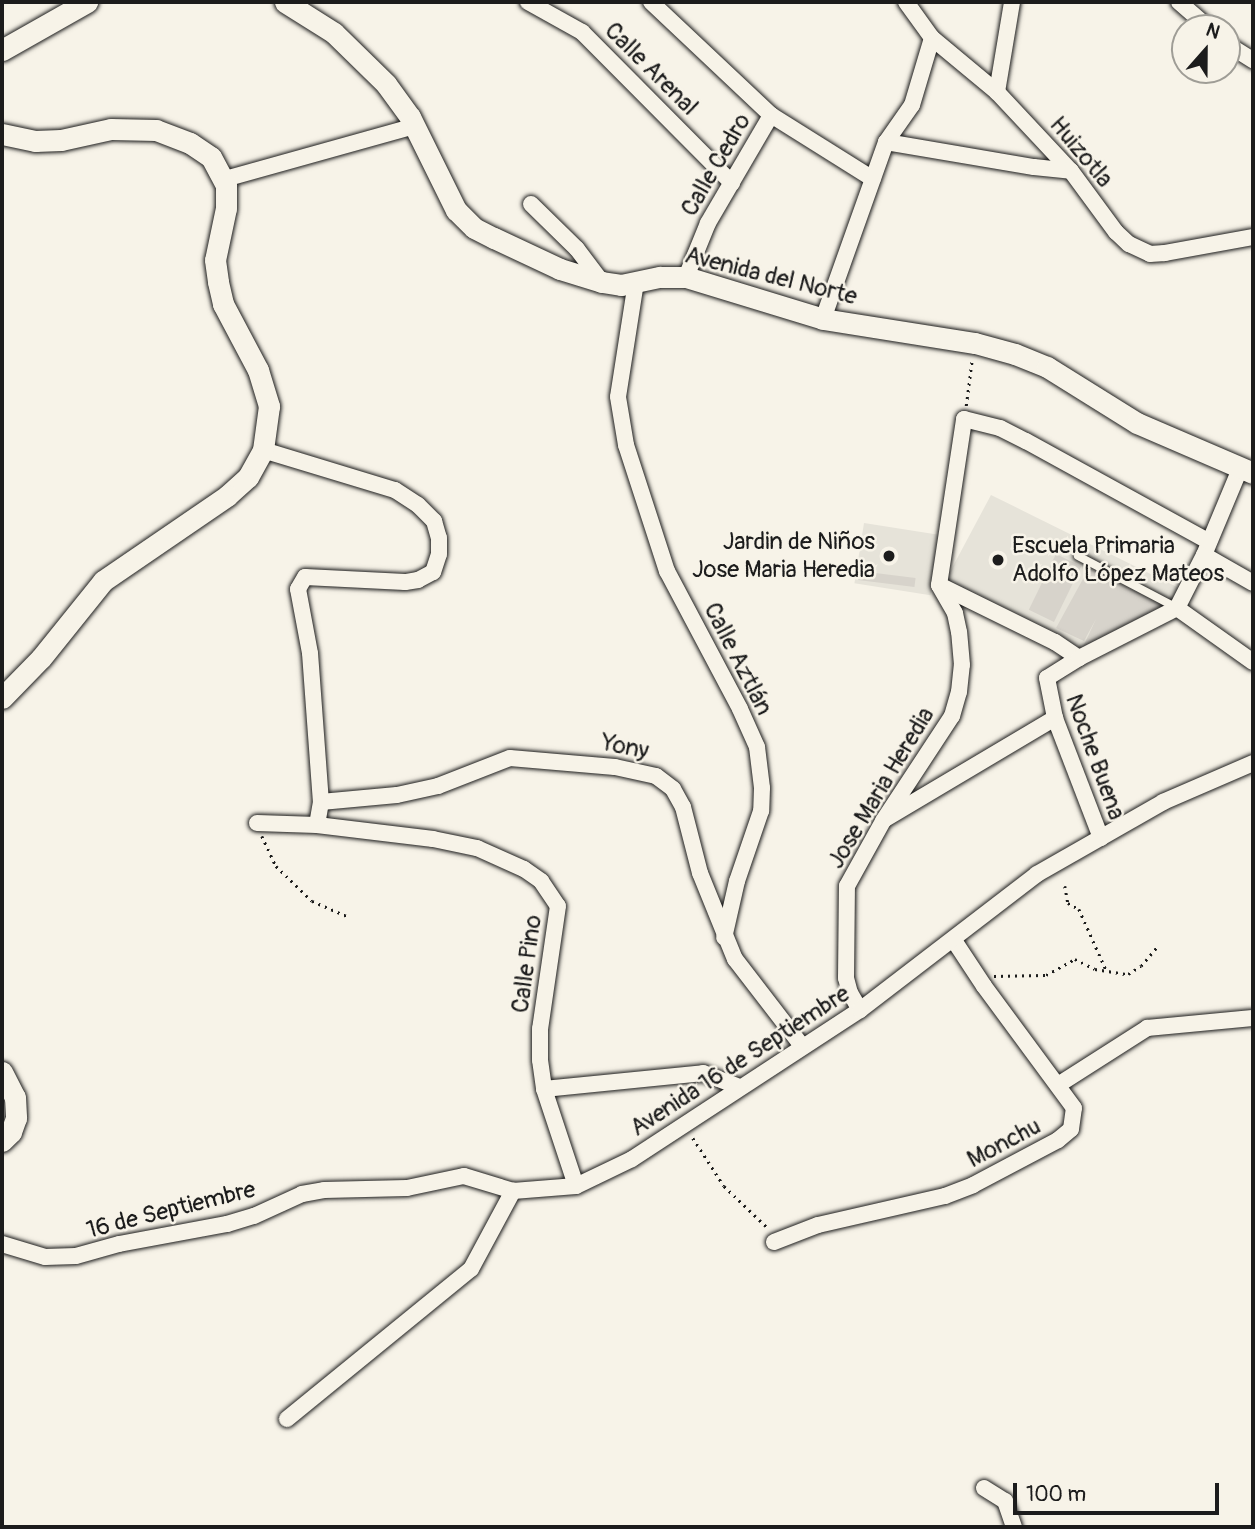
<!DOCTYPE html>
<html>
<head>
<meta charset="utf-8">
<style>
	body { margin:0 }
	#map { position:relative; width:1255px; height:1529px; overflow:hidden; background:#f7f3e8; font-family:Pangolin,sans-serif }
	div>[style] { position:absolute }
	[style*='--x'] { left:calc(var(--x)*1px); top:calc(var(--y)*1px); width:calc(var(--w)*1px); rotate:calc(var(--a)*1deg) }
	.built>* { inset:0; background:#e6e3d9; transform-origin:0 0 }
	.green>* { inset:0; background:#d7d3cb; transform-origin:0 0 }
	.path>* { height:2.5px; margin-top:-1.25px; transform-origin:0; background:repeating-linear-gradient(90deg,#1c1c1c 0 2px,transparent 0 7px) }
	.roads { filter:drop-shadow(0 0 2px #1c1c1c) drop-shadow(0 0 2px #1c1c1c) }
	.service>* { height:8px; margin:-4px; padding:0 4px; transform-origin:4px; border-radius:4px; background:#f7f3e8 }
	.minor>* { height:16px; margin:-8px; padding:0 8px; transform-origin:8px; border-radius:8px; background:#f7f3e8 }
	.tertiary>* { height:21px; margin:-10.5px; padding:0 10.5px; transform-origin:10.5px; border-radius:10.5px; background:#f7f3e8 }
	.dots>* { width:19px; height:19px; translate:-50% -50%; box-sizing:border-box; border:4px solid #f7f3e8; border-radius:50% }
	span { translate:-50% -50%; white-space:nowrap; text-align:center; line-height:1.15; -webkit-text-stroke:5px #f7f3e8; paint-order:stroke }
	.street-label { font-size:24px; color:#1c1c1c }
	.poi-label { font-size:24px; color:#1c1c1c }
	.right { translate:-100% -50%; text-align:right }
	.left { translate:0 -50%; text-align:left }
	.frame { position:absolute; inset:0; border:4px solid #1c1c1c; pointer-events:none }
	.north { position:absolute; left:1171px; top:14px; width:70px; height:70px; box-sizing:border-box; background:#f7f3e8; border:2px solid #9f9d96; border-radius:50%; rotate:21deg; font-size:19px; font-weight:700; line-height:28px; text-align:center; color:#1c1c1c }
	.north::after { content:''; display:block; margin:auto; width:24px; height:32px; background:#1c1c1c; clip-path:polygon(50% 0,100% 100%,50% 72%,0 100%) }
	.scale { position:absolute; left:1013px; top:1483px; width:206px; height:32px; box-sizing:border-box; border:4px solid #1c1c1c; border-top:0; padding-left:9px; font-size:21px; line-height:24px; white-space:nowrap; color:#1c1c1c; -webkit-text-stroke:5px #f7f3e8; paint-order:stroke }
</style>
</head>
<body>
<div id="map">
	<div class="built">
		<i style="clip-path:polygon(991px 495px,1183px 590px,1166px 608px,1083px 649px,944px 583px)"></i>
		<i style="left:864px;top:523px;width:77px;height:61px;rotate:9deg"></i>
	</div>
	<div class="green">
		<i style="left:1056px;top:554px;width:28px;height:62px;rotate:26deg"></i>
		<i style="clip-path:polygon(1089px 568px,1116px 582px,1164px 605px,1083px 647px,1096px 619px,1084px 641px,1056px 628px)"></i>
		<i style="left:859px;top:571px;width:57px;height:9px;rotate:7deg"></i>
	</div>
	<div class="path">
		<i style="--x:966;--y:406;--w:46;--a:-82.6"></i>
		<i style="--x:262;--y:836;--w:33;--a:65"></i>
		<i style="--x:276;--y:866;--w:50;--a:44.2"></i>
		<i style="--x:312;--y:901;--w:40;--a:23.4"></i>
		<i style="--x:1065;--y:886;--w:17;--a:80"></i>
		<i style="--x:1068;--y:903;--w:13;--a:29"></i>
		<i style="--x:1079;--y:909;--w:69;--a:66"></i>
		<i style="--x:994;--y:976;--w:52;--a:-1.1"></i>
		<i style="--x:1046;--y:975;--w:33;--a:-29"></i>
		<i style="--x:1075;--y:959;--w:22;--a:27"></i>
		<i style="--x:1095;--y:969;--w:33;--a:9"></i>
		<i style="--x:1128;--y:974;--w:15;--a:-32"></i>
		<i style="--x:1141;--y:966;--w:25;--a:-50"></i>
		<i style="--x:693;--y:1138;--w:57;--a:57.1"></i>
		<i style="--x:724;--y:1186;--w:62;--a:43.7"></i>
	</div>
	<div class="roads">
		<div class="service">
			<i style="--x:1078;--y:556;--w:112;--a:27.7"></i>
		</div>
		<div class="minor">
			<i style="--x:528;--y:2;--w:62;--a:29.1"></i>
			<i style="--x:582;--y:32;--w:213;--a:45.2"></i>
			<i style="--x:651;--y:2;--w:165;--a:43.3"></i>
			<i style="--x:771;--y:115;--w:120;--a:32.1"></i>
			<i style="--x:906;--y:2;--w:44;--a:54.2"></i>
			<i style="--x:932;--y:38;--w:85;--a:39.7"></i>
			<i style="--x:997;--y:92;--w:108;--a:46.9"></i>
			<i style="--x:1071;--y:171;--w:76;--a:53.6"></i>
			<i style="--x:1116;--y:232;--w:18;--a:43"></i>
			<i style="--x:1129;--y:244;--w:23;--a:25"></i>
			<i style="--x:1150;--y:254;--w:15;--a:-4"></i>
			<i style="--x:1165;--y:253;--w:89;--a:-10.3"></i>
			<i style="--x:1179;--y:2;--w:40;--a:41"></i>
			<i style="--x:1227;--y:44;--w:31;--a:32"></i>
			<i style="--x:997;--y:92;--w:91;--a:-80.5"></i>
			<i style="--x:886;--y:142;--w:150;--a:9.6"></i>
			<i style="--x:1034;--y:167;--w:37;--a:6"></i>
			<i style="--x:225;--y:179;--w:197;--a:-15.6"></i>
			<i style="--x:531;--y:204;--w:64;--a:44.4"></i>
			<i style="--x:577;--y:249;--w:41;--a:52.9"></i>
			<i style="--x:686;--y:277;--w:58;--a:-67.8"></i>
			<i style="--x:708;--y:223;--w:125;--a:-59.7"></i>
			<i style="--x:636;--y:282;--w:116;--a:98.9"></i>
			<i style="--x:618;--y:397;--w:49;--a:80.5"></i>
			<i style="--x:626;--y:445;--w:133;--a:72"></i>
			<i style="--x:667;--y:571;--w:156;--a:62.1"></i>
			<i style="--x:740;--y:709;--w:42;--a:65.9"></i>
			<i style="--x:757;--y:747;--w:41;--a:83"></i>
			<i style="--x:762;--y:788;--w:23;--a:92"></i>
			<i style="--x:761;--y:811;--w:74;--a:108.9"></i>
			<i style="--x:737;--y:881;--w:58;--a:102.8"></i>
			<i style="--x:823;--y:319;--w:188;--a:-70.4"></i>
			<i style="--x:886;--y:142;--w:45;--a:-54.9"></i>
			<i style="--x:912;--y:105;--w:70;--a:-73.4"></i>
			<i style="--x:263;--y:450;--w:138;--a:16.9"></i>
			<i style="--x:395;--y:490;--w:27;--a:33"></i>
			<i style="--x:418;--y:505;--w:23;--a:45"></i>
			<i style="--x:434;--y:521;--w:18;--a:74"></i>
			<i style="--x:439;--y:538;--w:16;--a:90"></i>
			<i style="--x:439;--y:554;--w:19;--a:108"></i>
			<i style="--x:433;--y:572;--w:17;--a:152"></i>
			<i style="--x:418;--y:580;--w:13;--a:171"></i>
			<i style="--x:405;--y:582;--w:100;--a:-177.1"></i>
			<i style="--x:305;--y:577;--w:14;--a:120"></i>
			<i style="--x:298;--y:589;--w:65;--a:79.4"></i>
			<i style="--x:310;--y:653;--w:149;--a:85.8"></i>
			<i style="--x:321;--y:802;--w:23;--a:100"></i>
			<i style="--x:1204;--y:555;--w:56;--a:29.7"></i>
			<i style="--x:939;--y:585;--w:129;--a:26.2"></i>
			<i style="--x:1055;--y:642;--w:29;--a:34"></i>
			<i style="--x:1177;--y:608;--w:59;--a:-63"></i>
			<i style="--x:1204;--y:555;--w:93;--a:-67.3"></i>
			<i style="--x:1177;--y:608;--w:93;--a:35.4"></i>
			<i style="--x:321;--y:802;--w:76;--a:-5.3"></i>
			<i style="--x:397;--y:795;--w:42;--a:-12.4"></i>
			<i style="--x:438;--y:786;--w:77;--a:-21.3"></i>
			<i style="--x:510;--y:758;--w:105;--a:4.9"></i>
			<i style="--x:615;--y:767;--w:42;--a:12.4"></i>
			<i style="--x:656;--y:776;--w:21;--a:37"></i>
			<i style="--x:673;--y:789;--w:21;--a:61"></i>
			<i style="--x:683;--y:807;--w:68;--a:75.6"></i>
			<i style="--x:700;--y:873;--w:93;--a:67.9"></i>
			<i style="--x:735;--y:959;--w:110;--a:52.4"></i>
			<i style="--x:885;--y:819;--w:198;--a:-30.7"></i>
			<i style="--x:257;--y:823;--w:60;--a:1.9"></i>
			<i style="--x:317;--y:825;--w:117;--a:6.9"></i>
			<i style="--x:433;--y:839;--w:45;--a:11.6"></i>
			<i style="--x:477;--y:848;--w:51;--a:24.1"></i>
			<i style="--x:524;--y:869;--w:21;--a:35"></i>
			<i style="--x:541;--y:881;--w:30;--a:56"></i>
			<i style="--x:558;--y:906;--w:124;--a:98.3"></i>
			<i style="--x:540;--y:1029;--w:31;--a:90"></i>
			<i style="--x:540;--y:1060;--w:29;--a:82"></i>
			<i style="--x:544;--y:1089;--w:102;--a:71.7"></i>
			<i style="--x:1101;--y:838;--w:129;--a:-111"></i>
			<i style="--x:1055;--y:718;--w:41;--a:-101.3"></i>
			<i style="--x:1047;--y:678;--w:38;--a:-32"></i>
			<i style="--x:1079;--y:658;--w:110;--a:-27"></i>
			<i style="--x:860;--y:1010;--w:20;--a:-120"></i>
			<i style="--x:850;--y:993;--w:16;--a:-105"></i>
			<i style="--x:846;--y:978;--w:92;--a:-89.4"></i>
			<i style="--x:847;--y:886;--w:74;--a:-61"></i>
			<i style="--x:883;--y:821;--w:126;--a:-56.7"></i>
			<i style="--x:952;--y:716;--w:25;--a:-74"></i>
			<i style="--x:959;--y:692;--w:27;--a:-84"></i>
			<i style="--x:962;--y:665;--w:33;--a:-95"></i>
			<i style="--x:959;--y:632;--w:19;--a:-102"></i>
			<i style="--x:955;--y:613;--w:32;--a:-120"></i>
			<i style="--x:939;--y:585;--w:168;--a:-81.4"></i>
			<i style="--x:964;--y:419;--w:37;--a:14"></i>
			<i style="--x:1000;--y:428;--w:29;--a:27"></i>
			<i style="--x:1026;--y:441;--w:208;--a:28.8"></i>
			<i style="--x:1058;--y:1085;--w:106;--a:-32.6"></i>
			<i style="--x:1147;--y:1028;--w:106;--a:-5.4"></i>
			<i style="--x:544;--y:1089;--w:160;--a:-5.7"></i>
			<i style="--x:703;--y:1073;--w:39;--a:21"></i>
			<i style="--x:774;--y:1242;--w:47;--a:-21.1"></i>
			<i style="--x:818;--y:1225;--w:130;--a:-12.9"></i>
			<i style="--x:945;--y:1196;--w:30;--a:-21"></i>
			<i style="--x:973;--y:1185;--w:96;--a:-27.9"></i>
			<i style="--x:1058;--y:1140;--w:17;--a:-40"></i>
			<i style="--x:1071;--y:1129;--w:21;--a:-82"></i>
			<i style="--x:1074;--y:1108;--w:152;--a:-126.4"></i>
			<i style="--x:984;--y:986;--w:56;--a:-123.4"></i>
			<i style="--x:2;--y:1244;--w:45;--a:16.8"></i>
			<i style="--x:45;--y:1257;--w:31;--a:-2"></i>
			<i style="--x:76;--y:1256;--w:45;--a:-15.6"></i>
			<i style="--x:119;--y:1244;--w:110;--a:-10.5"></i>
			<i style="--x:227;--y:1224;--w:28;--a:-17"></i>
			<i style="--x:254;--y:1216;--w:53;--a:-24.6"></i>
			<i style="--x:302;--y:1194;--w:22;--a:-10"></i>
			<i style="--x:324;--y:1190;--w:83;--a:-1.4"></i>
			<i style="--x:407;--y:1188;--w:58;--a:-11.9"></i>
			<i style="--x:464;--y:1176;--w:51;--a:17"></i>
			<i style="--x:287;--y:1419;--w:237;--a:-39.2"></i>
			<i style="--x:471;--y:1269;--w:89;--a:-61.7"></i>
			<i style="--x:513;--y:1191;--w:63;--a:-4.5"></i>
			<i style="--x:576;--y:1186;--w:62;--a:-25.7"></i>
			<i style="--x:632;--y:1159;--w:272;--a:-33.2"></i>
			<i style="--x:860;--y:1010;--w:223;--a:-37.5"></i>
			<i style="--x:1037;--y:874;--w:145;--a:-29.7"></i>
			<i style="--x:1163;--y:802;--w:98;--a:-23.4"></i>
			<i style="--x:984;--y:1488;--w:25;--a:32"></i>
			<i style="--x:1005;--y:1501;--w:28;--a:71"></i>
		</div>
		<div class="tertiary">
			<i style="--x:285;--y:2;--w:58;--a:32.3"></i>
			<i style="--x:334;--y:33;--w:73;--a:44.4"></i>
			<i style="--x:386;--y:84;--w:41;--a:54"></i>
			<i style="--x:410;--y:117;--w:104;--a:63.7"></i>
			<i style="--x:456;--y:210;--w:25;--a:45"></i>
			<i style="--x:474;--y:228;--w:22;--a:27"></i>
			<i style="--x:494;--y:238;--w:73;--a:25.2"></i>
			<i style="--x:560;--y:269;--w:44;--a:17.2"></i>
			<i style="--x:602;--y:282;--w:19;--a:9"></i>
			<i style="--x:621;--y:285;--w:40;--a:-12"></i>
			<i style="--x:660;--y:277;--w:26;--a:0"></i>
			<i style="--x:686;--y:277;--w:143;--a:17"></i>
			<i style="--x:823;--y:319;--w:154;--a:9"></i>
			<i style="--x:975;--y:343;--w:41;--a:15.4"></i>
			<i style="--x:1015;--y:354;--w:35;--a:22"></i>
			<i style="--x:1047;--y:367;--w:106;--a:31.9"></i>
			<i style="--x:1137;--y:423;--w:126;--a:23.3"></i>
			<i style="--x:2;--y:50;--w:98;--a:-29.5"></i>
			<i style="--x:2;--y:134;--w:34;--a:12"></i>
			<i style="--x:35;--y:141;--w:26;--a:-2"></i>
			<i style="--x:61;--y:140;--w:51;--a:-12.4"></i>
			<i style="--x:111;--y:129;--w:45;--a:1.3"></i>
			<i style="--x:156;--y:130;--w:36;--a:21"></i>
			<i style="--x:190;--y:143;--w:25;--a:34"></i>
			<i style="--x:211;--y:157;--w:32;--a:62"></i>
			<i style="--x:226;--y:185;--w:23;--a:90"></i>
			<i style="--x:226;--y:208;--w:53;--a:101.9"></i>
			<i style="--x:215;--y:260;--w:22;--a:82"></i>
			<i style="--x:218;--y:282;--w:23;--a:77"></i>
			<i style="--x:223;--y:304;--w:75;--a:62.1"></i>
			<i style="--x:258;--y:370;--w:38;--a:73"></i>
			<i style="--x:269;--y:406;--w:44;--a:97.8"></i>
			<i style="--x:263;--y:450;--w:31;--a:119"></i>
			<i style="--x:248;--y:477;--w:28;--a:138"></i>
			<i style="--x:227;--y:496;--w:150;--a:145.6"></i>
			<i style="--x:103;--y:581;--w:99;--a:128.8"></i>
			<i style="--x:41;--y:658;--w:56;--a:134.3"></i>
			<i style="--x:2;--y:1072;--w:28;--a:63"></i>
			<i style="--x:15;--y:1097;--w:21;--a:87"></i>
			<i style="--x:16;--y:1118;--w:15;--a:110"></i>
			<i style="--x:11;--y:1132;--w:13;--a:135"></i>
		</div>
	</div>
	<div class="dots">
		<i style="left:889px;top:556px;background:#1c1c1c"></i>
		<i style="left:998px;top:560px;background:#1c1c1c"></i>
	</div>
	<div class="street-label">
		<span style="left:651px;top:69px;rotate:45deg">Calle Arenal</span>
		<span style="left:1081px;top:152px;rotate:50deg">Huizotla</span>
		<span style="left:716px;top:165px;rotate:-60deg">Calle Cedro</span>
		<span style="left:771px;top:276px;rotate:14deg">Avenida del Norte</span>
		<span style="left:738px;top:659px;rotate:63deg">Calle Aztlán</span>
		<span style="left:625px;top:747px;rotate:11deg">Yony</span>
		<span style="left:1095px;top:757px;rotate:70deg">Noche Buena</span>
		<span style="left:881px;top:788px;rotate:-59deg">Jose Maria Heredia</span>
		<span style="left:527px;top:964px;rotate:-82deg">Calle Pino</span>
		<span style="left:740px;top:1061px;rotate:-33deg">Avenida 16 de Septiembre</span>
		<span style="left:1004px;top:1143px;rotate:-28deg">Monchu</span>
		<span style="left:171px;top:1210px;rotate:-14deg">16 de Septiembre</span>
	</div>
	<div class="poi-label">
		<span class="right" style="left:875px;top:556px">Jardin de Niños<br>Jose Maria Heredia</span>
		<span class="left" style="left:1012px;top:560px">Escuela Primaria<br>Adolfo López Mateos</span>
	</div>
	<div class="frame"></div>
	<div class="north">N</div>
	<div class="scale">100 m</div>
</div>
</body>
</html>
